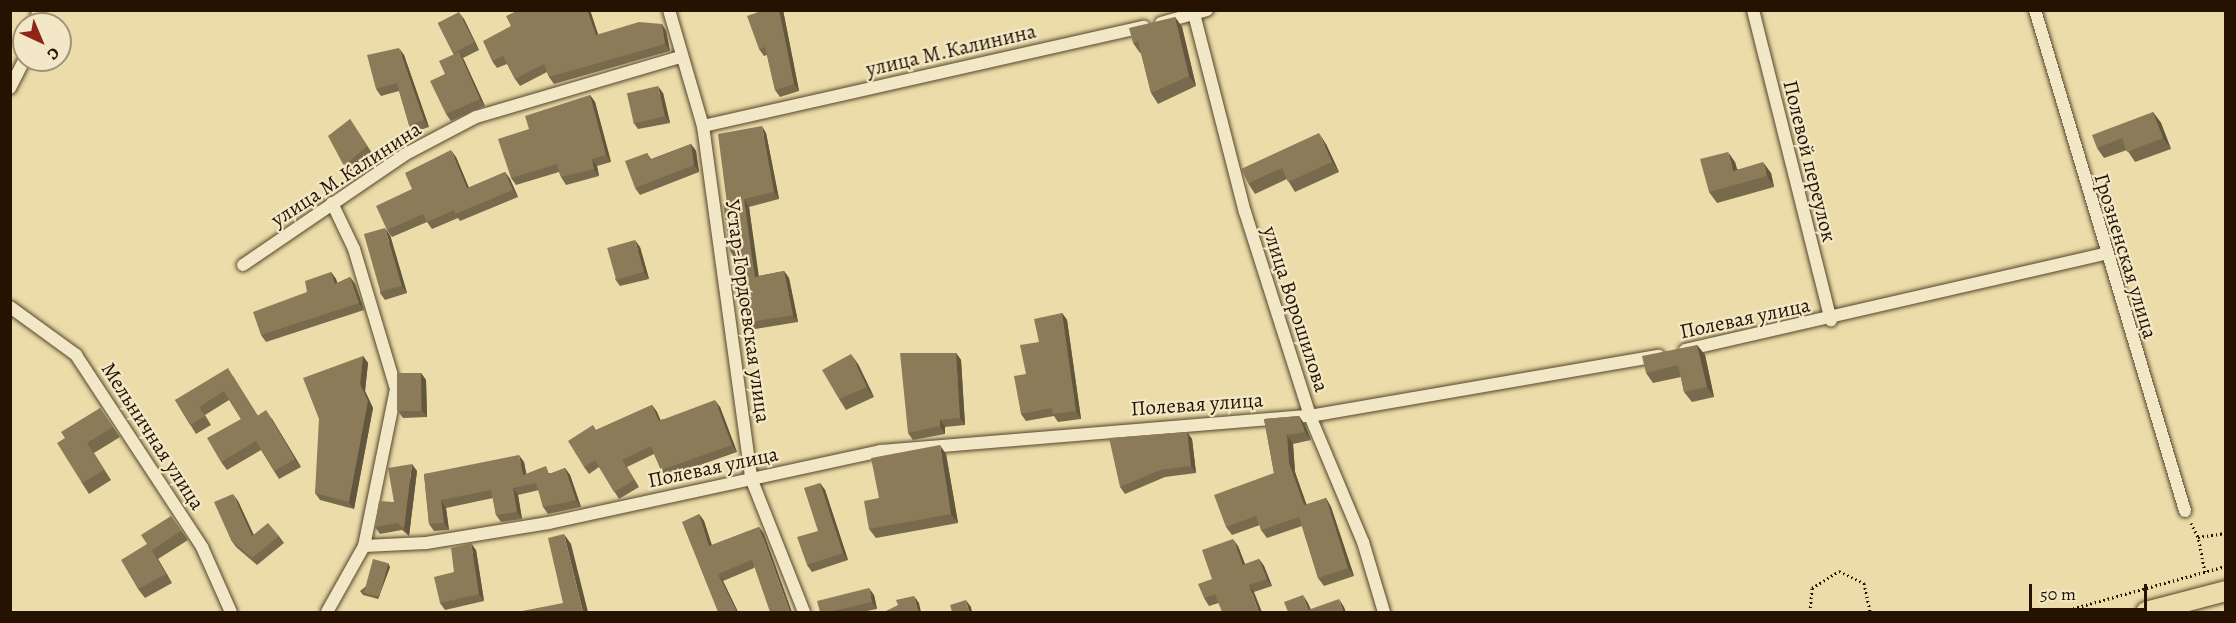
<!DOCTYPE html>
<html>
<head>
<meta charset="utf-8">
<style>
	body { margin:0 }
	#map { position:relative; width:2236px; height:623px; overflow:hidden; background:#ebdca9; font-family:Alegreya,serif }
	div>[style] { position:absolute }
	[style*='--x'] { left:calc(var(--x)*1px); top:calc(var(--y)*1px); width:calc(var(--w)*1px); rotate:calc(var(--a)*1deg) }
	.path>* { height:3px; margin-top:-1.5px; transform-origin:0; background:repeating-linear-gradient(90deg,#251200 0 1.5px,transparent 0 4.5px) }
	.roads { filter:drop-shadow(0 0 2px #56442a) drop-shadow(0 0 2px #56442a) }
	.minor>* { height:12px; margin:-6px; padding:0 6px; transform-origin:6px; border-radius:6px; background:#f2e8c7 }
	.primary>* { height:20px; margin:-10px; padding:0 10px; transform-origin:10px; border-radius:10px; background:#ebdca9 }
	.wall>* { inset:0; background:#786a4c }
	.shaded-wall>* { inset:0; background:#62563e }
	.building>* { inset:0; background:#8c7b58; transform-origin:0 0 }
	span { translate:-50% -50%; white-space:nowrap; text-align:center; line-height:1.15; -webkit-text-stroke:4.5px #f2e8c7; paint-order:stroke }
	.street-label { font-size:21px; color:#251200 }
	.frame { position:absolute; inset:0; border:12px solid #251200; pointer-events:none }
	.north { position:absolute; left:12px; top:12px; width:60px; height:60px; box-sizing:border-box; background:#f2e8c7; border:2px solid #a09277; border-radius:50%; rotate:136deg; font-size:16px; font-weight:700; line-height:24px; text-align:center; color:#251200 }
	.north::after { content:''; display:block; margin:auto; width:21px; height:27px; background:#8f2418; clip-path:polygon(50% 0,100% 100%,50% 72%,0 100%) }
	.scale { position:absolute; left:2029px; top:584px; width:118px; height:27px; box-sizing:border-box; border:3px solid #251200; border-top:0; padding-left:8px; font-size:18px; line-height:21px; white-space:nowrap; color:#251200; -webkit-text-stroke:4px #f2e8c7; paint-order:stroke }
</style>
</head>
<body>
<div id="map">
	<div class="path">
		<i style="--x:2191;--y:523;--w:16;--a:63"></i>
		<i style="--x:2205;--y:572;--w:36;--a:-101"></i>
		<i style="--x:2198;--y:537;--w:28;--a:-8"></i>
		<i style="--x:1810;--y:612;--w:24;--a:-85"></i>
		<i style="--x:1812;--y:588;--w:32;--a:-32"></i>
		<i style="--x:1839;--y:571;--w:28;--a:26"></i>
		<i style="--x:1864;--y:583;--w:30;--a:78"></i>
		<i style="--x:2060;--y:612;--w:172;--a:-15.5"></i>
	</div>
	<div class="roads">
		<div class="minor">
			<i style="--x:669;--y:10;--w:121;--a:73.7"></i>
			<i style="--x:703;--y:126;--w:355;--a:82.2"></i>
			<i style="--x:751;--y:478;--w:144;--a:68.4"></i>
			<i style="--x:1193;--y:10;--w:209;--a:75.6"></i>
			<i style="--x:1245;--y:212;--w:214;--a:72.3"></i>
			<i style="--x:1310;--y:416;--w:137;--a:67.2"></i>
			<i style="--x:1363;--y:542;--w:73;--a:73.3"></i>
			<i style="--x:1753;--y:10;--w:320;--a:75.9"></i>
			<i style="--x:2035;--y:10;--w:523;--a:73.33"></i>
			<i style="--x:1161;--y:23;--w:48;--a:-15.8"></i>
			<i style="--x:36;--y:24;--w:14;--a:-82"></i>
			<i style="--x:10;--y:88;--w:31;--a:-63"></i>
			<i style="--x:703;--y:126;--w:452;--a:-12.7"></i>
			<i style="--x:332;--y:203;--w:51;--a:64.4"></i>
			<i style="--x:354;--y:249;--w:146;--a:73.3"></i>
			<i style="--x:396;--y:389;--w:160;--a:101.5"></i>
			<i style="--x:243;--y:265;--w:195;--a:-34.3"></i>
			<i style="--x:404;--y:155;--w:81;--a:-27.8"></i>
			<i style="--x:476;--y:117;--w:213;--a:-16.4"></i>
			<i style="--x:10;--y:307;--w:82;--a:36"></i>
			<i style="--x:76;--y:355;--w:230;--a:56.7"></i>
			<i style="--x:202;--y:547;--w:71;--a:66"></i>
			<i style="--x:1685;--y:350;--w:430;--a:-12.9"></i>
			<i style="--x:327;--y:612;--w:76;--a:-60.7"></i>
			<i style="--x:364;--y:546;--w:62;--a:-2.8"></i>
			<i style="--x:426;--y:543;--w:124;--a:-9.3"></i>
			<i style="--x:548;--y:523;--w:341;--a:-12.2"></i>
			<i style="--x:881;--y:451;--w:430;--a:-4.7"></i>
			<i style="--x:1310;--y:416;--w:354;--a:-9.8"></i>
		</div>
		<div class="primary">
			<i style="--x:2146;--y:612;--w:83;--a:-14.7"></i>
		</div>
	</div>
	<div class="wall">
		<i style="clip-path:polygon(519px 10px,590px 10px,598px 35px,662px 24px,666px 31px,670px 51px,554px 84px,549px 77px,547px 72px,520px 86px,515px 79px,507px 64px,497px 68px,492px 61px,511px 26px)"></i>
		<i style="clip-path:polygon(783px 10px,799px 91px,780px 97px,775px 90px,767px 55px,764px 56px,759px 49px,764px 11px)"></i>
		<i style="clip-path:polygon(1175px 17px,1182px 27px,1196px 86px,1158px 104px,1151px 93px,1141px 53px,1140px 53px,1133px 43px)"></i>
		<i style="clip-path:polygon(464px 19px,479px 50px,463px 58px,485px 106px,451px 121px,446px 114px,445px 74px,454px 55px,438px 23px)"></i>
		<i style="clip-path:polygon(404px 55px,429px 127px,414px 132px,409px 125px,399px 91px,381px 96px,376px 89px)"></i>
		<i style="clip-path:polygon(663px 93px,670px 123px,638px 129px,633px 122px)"></i>
		<i style="clip-path:polygon(590px 95px,595px 102px,611px 162px,597px 166px,599px 176px,566px 185px,561px 177px,559px 172px,516px 185px,511px 178px,529px 129px)"></i>
		<i style="clip-path:polygon(2153px 112px,2161px 123px,2171px 149px,2135px 162px,2127px 150px,2104px 158px,2097px 148px)"></i>
		<i style="clip-path:polygon(350px 119px,372px 153px,349px 173px,344px 166px)"></i>
		<i style="clip-path:polygon(766px 133px,779px 199px,749px 207px,758px 276px,784px 271px,789px 278px,798px 322px,749px 330px,744px 323px,737px 258px,735px 259px,730px 251px,727px 204px)"></i>
		<i style="clip-path:polygon(691px 144px,696px 151px,699px 172px,640px 195px,635px 188px,647px 153px,651px 159px)"></i>
		<i style="clip-path:polygon(1326px 144px,1339px 172px,1295px 192px,1287px 179px,1255px 194px,1248px 183px)"></i>
		<i style="clip-path:polygon(456px 157px,469px 188px,505px 172px,510px 179px,518px 197px,460px 221px,458px 218px,432px 229px,427px 222px,392px 237px,387px 230px,412px 189px)"></i>
		<i style="clip-path:polygon(1735px 162px,1737px 169px,1771px 173px,1774px 187px,1717px 203px,1709px 192px)"></i>
		<i style="clip-path:polygon(390px 235px,407px 293px,385px 300px,380px 293px)"></i>
		<i style="clip-path:polygon(640px 247px,649px 279px,620px 286px,615px 279px)"></i>
		<i style="clip-path:polygon(331px 272px,336px 279px,337px 283px,350px 277px,355px 284px,364px 310px,266px 342px,261px 335px,307px 292px)"></i>
		<i style="clip-path:polygon(1062px 313px,1067px 320px,1081px 419px,1058px 422px,1054px 416px,1026px 421px,1021px 414px,1026px 374px,1039px 342px)"></i>
		<i style="clip-path:polygon(1697px 345px,1705px 355px,1714px 397px,1692px 402px,1684px 392px,1681px 377px,1653px 383px,1646px 373px)"></i>
		<i style="clip-path:polygon(956px 353px,961px 360px,965px 425px,945px 427px,945px 434px,913px 440px,908px 433px)"></i>
		<i style="clip-path:polygon(363px 356px,368px 363px,365px 391px,373px 408px,354px 509px,320px 500px,315px 493px)"></i>
		<i style="clip-path:polygon(858px 364px,874px 397px,846px 410px,839px 399px)"></i>
		<i style="clip-path:polygon(421px 373px,426px 380px,427px 417px,403px 418px,398px 411px)"></i>
		<i style="clip-path:polygon(233px 376px,258px 416px,272px 419px,301px 467px,279px 479px,261px 450px,227px 470px,221px 462px,241px 419px,229px 400px,205px 415px,211px 425px,196px 434px,175px 400px)"></i>
		<i style="clip-path:polygon(652px 405px,657px 412px,660px 420px,720px 407px,737px 452px,666px 477px,661px 470px,654px 454px,627px 467px,639px 487px,619px 499px,599px 467px,589px 474px,584px 467px,596px 430px)"></i>
		<i style="clip-path:polygon(100px 408px,120px 437px,94px 453px,111px 480px,89px 494px,82px 483px,65px 438px)"></i>
		<i style="clip-path:polygon(1299px 416px,1305px 425px,1311px 440px,1293px 444px,1295px 472px,1306px 505px,1326px 498px,1331px 507px,1354px 576px,1324px 586px,1318px 578px,1302px 526px,1267px 538px,1261px 530px,1260px 525px,1232px 535px,1226px 527px,1274px 473px,1264px 419px)"></i>
		<i style="clip-path:polygon(1187px 432px,1192px 439px,1196px 473px,1165px 477px,1125px 494px,1120px 487px)"></i>
		<i style="clip-path:polygon(946px 454px,958px 523px,876px 538px,869px 529px,879px 498px)"></i>
		<i style="clip-path:polygon(524px 462px,526px 474px,552px 473px,565px 468px,570px 475px,581px 507px,548px 514px,543px 507px,539px 490px,518px 495px,522px 519px,501px 522px,496px 515px,493px 498px,446px 508px,449px 530px,434px 531px,429px 524px,424px 474px)"></i>
		<i style="clip-path:polygon(417px 471px,409px 536px,402px 530px,380px 534px,375px 527px)"></i>
		<i style="clip-path:polygon(820px 483px,825px 490px,848px 560px,812px 572px,807px 565px,818px 531px)"></i>
		<i style="clip-path:polygon(238px 501px,254px 535px,279px 536px,284px 543px,257px 565px,236px 547px,231px 540px)"></i>
		<i style="clip-path:polygon(699px 514px,704px 521px,712px 545px,759px 527px,764px 534px,754px 568px,723px 581px,738px 612px,718px 612px)"></i>
		<i style="clip-path:polygon(171px 516px,188px 540px,158px 559px,172px 583px,145px 598px,138px 589px,147px 544px)"></i>
		<i style="clip-path:polygon(1238px 546px,1245px 564px,1259px 559px,1264px 566px,1272px 586px,1254px 592px,1209px 606px,1204px 598px,1212px 579px)"></i>
		<i style="clip-path:polygon(476px 550px,484px 601px,445px 610px,440px 603px,454px 572px)"></i>
		<i style="clip-path:polygon(390px 567px,378px 599px,363px 595px,360px 591px)"></i>
		<i style="clip-path:polygon(874px 595px,877px 609px,862px 612px,820px 612px)"></i>
	</div>
	<div class="shaded-wall">
		<i style="clip-path:polygon(587px 10px,590px 10px,601px 43px,596px 35px)"></i>
		<i style="clip-path:polygon(779px 10px,783px 10px,799px 91px,794px 84px)"></i>
		<i style="clip-path:polygon(459px 12px,464px 19px,479px 50px,474px 42px)"></i>
		<i style="clip-path:polygon(1175px 17px,1182px 27px,1196px 86px,1189px 76px)"></i>
		<i style="clip-path:polygon(662px 24px,666px 31px,670px 51px,665px 44px)"></i>
		<i style="clip-path:polygon(399px 48px,404px 55px,429px 127px,424px 120px)"></i>
		<i style="clip-path:polygon(459px 52px,464px 60px,485px 106px,480px 99px)"></i>
		<i style="clip-path:polygon(658px 86px,663px 93px,670px 123px,665px 116px)"></i>
		<i style="clip-path:polygon(590px 95px,595px 102px,611px 162px,606px 155px)"></i>
		<i style="clip-path:polygon(2153px 112px,2161px 123px,2171px 149px,2163px 138px)"></i>
		<i style="clip-path:polygon(762px 126px,766px 133px,779px 199px,774px 192px)"></i>
		<i style="clip-path:polygon(1319px 133px,1326px 144px,1339px 172px,1332px 162px)"></i>
		<i style="clip-path:polygon(691px 144px,696px 151px,699px 172px,694px 165px)"></i>
		<i style="clip-path:polygon(451px 150px,456px 157px,472px 195px,467px 188px)"></i>
		<i style="clip-path:polygon(1728px 152px,1735px 162px,1740px 181px,1733px 171px)"></i>
		<i style="clip-path:polygon(592px 159px,597px 166px,599px 176px,594px 169px)"></i>
		<i style="clip-path:polygon(1763px 162px,1771px 173px,1774px 187px,1767px 176px)"></i>
		<i style="clip-path:polygon(505px 172px,510px 179px,518px 197px,513px 190px)"></i>
		<i style="clip-path:polygon(744px 199px,749px 207px,760px 284px,755px 277px)"></i>
		<i style="clip-path:polygon(385px 228px,390px 235px,407px 293px,402px 286px)"></i>
		<i style="clip-path:polygon(635px 240px,640px 247px,649px 279px,644px 272px)"></i>
		<i style="clip-path:polygon(784px 271px,789px 278px,798px 322px,793px 315px)"></i>
		<i style="clip-path:polygon(331px 272px,336px 279px,340px 291px,335px 284px)"></i>
		<i style="clip-path:polygon(350px 277px,355px 284px,364px 310px,359px 303px)"></i>
		<i style="clip-path:polygon(1062px 313px,1067px 320px,1081px 419px,1076px 411px)"></i>
		<i style="clip-path:polygon(1697px 345px,1705px 355px,1714px 397px,1707px 387px)"></i>
		<i style="clip-path:polygon(956px 353px,961px 360px,965px 425px,960px 418px)"></i>
		<i style="clip-path:polygon(851px 354px,858px 364px,874px 397px,867px 387px)"></i>
		<i style="clip-path:polygon(363px 356px,368px 363px,365px 391px,373px 408px,354px 509px,349px 502px)"></i>
		<i style="clip-path:polygon(421px 373px,426px 380px,427px 417px,422px 410px)"></i>
		<i style="clip-path:polygon(715px 400px,720px 407px,737px 452px,732px 445px)"></i>
		<i style="clip-path:polygon(652px 405px,657px 412px,664px 428px,659px 421px)"></i>
		<i style="clip-path:polygon(266px 410px,272px 419px,301px 467px,295px 459px)"></i>
		<i style="clip-path:polygon(1299px 416px,1305px 425px,1311px 440px,1305px 432px)"></i>
		<i style="clip-path:polygon(940px 420px,945px 427px,945px 434px,940px 426px)"></i>
		<i style="clip-path:polygon(1187px 432px,1192px 439px,1196px 473px,1191px 466px)"></i>
		<i style="clip-path:polygon(1287px 435px,1293px 444px,1295px 472px,1310px 514px,1304px 505px,1289px 463px)"></i>
		<i style="clip-path:polygon(940px 445px,946px 454px,958px 523px,951px 514px)"></i>
		<i style="clip-path:polygon(519px 455px,524px 462px,528px 482px,523px 475px)"></i>
		<i style="clip-path:polygon(412px 464px,417px 471px,409px 536px,404px 528px)"></i>
		<i style="clip-path:polygon(565px 468px,570px 475px,581px 507px,576px 500px)"></i>
		<i style="clip-path:polygon(820px 483px,825px 490px,848px 560px,843px 553px)"></i>
		<i style="clip-path:polygon(513px 488px,518px 495px,522px 519px,517px 512px)"></i>
		<i style="clip-path:polygon(233px 494px,238px 501px,257px 543px,252px 536px)"></i>
		<i style="clip-path:polygon(1326px 498px,1331px 507px,1354px 576px,1348px 568px)"></i>
		<i style="clip-path:polygon(441px 500px,446px 508px,449px 530px,444px 523px)"></i>
		<i style="clip-path:polygon(699px 514px,704px 521px,714px 553px,709px 546px)"></i>
		<i style="clip-path:polygon(759px 527px,764px 534px,792px 612px,790px 612px)"></i>
		<i style="clip-path:polygon(564px 534px,571px 544px,588px 612px,583px 612px)"></i>
		<i style="clip-path:polygon(1233px 539px,1238px 546px,1248px 572px,1243px 565px)"></i>
		<i style="clip-path:polygon(471px 543px,476px 550px,484px 601px,479px 594px)"></i>
		<i style="clip-path:polygon(152px 550px,158px 559px,172px 583px,166px 574px)"></i>
		<i style="clip-path:polygon(1259px 559px,1264px 566px,1272px 586px,1267px 579px)"></i>
		<i style="clip-path:polygon(388px 563px,390px 567px,378px 599px,375px 596px)"></i>
		<i style="clip-path:polygon(718px 574px,723px 581px,738px 612px,737px 612px)"></i>
		<i style="clip-path:polygon(1249px 585px,1254px 592px,1262px 612px,1259px 612px)"></i>
		<i style="clip-path:polygon(869px 588px,874px 595px,877px 609px,872px 602px)"></i>
		<i style="clip-path:polygon(1303px 595px,1308px 603px,1312px 612px,1308px 610px)"></i>
		<i style="clip-path:polygon(914px 596px,919px 603px,921px 612px,918px 612px)"></i>
		<i style="clip-path:polygon(1339px 599px,1344px 607px,1346px 612px,1343px 612px)"></i>
		<i style="clip-path:polygon(966px 600px,971px 607px,972px 612px,969px 612px)"></i>
	</div>
	<div class="building">
		<i style="clip-path:polygon(519px 10px,587px 10px,596px 35px,639px 22px,662px 24px,665px 44px,549px 77px,544px 64px,515px 79px,503px 56px,492px 61px,483px 41px,511px 26px,506px 16px)"></i>
		<i style="clip-path:polygon(764px 10px,779px 10px,794px 84px,775px 90px,765px 47px,759px 49px,747px 16px)"></i>
		<i style="left:459px;top:12px;width:34px;height:24px;rotate:63deg"></i>
		<i style="clip-path:polygon(1175px 17px,1189px 76px,1151px 93px,1138px 41px,1133px 43px,1129px 28px)"></i>
		<i style="clip-path:polygon(399px 48px,424px 120px,409px 125px,397px 83px,376px 89px,367px 55px)"></i>
		<i style="clip-path:polygon(459px 52px,480px 99px,446px 114px,430px 81px,445px 74px,439px 61px)"></i>
		<i style="left:658px;top:86px;width:31px;height:32px;rotate:77deg"></i>
		<i style="clip-path:polygon(590px 95px,606px 155px,592px 159px,594px 169px,561px 177px,557px 164px,511px 178px,498px 139px,529px 129px,525px 116px)"></i>
		<i style="clip-path:polygon(2153px 112px,2163px 138px,2127px 152px,2122px 138px,2097px 148px,2092px 135px)"></i>
		<i style="clip-path:polygon(350px 119px,367px 146px,344px 166px,328px 136px)"></i>
		<i style="clip-path:polygon(762px 126px,774px 192px,744px 199px,753px 265px,755px 277px,784px 271px,793px 315px,744px 323px,737px 250px,730px 251px,723px 204px,727px 204px,718px 134px)"></i>
		<i style="clip-path:polygon(1319px 133px,1332px 162px,1288px 182px,1282px 168px,1248px 183px,1241px 169px)"></i>
		<i style="clip-path:polygon(691px 144px,694px 165px,635px 188px,625px 161px,647px 153px,650px 160px)"></i>
		<i style="clip-path:polygon(451px 150px,467px 188px,505px 172px,513px 190px,455px 214px,454px 210px,427px 222px,423px 214px,387px 230px,376px 206px,412px 189px,405px 173px)"></i>
		<i style="clip-path:polygon(1728px 152px,1733px 171px,1763px 162px,1767px 176px,1709px 192px,1700px 159px)"></i>
		<i style="left:385px;top:228px;width:60px;height:22px;rotate:74deg"></i>
		<i style="left:635px;top:240px;width:33px;height:29px;rotate:74deg"></i>
		<i style="clip-path:polygon(331px 272px,335px 284px,350px 277px,359px 303px,261px 335px,253px 312px,307px 292px,305px 281px)"></i>
		<i style="clip-path:polygon(1062px 313px,1076px 411px,1053px 414px,1052px 408px,1021px 414px,1014px 376px,1026px 374px,1020px 345px,1039px 342px,1034px 319px)"></i>
		<i style="clip-path:polygon(1697px 345px,1707px 387px,1684px 392px,1678px 365px,1646px 373px,1642px 356px)"></i>
		<i style="clip-path:polygon(900px 353px,956px 353px,960px 418px,940px 420px,940px 426px,908px 433px)"></i>
		<i style="clip-path:polygon(851px 354px,867px 387px,839px 399px,822px 370px)"></i>
		<i style="clip-path:polygon(363px 356px,360px 384px,368px 401px,349px 502px,315px 493px,319px 419px,303px 378px)"></i>
		<i style="clip-path:polygon(228px 368px,257px 416px,266px 410px,295px 459px,274px 471px,256px 441px,221px 462px,207px 438px,241px 419px,224px 391px,199px 407px,205px 416px,190px 425px,175px 400px)"></i>
		<i style="left:397px;top:373px;width:24px;height:38px"></i>
		<i style="clip-path:polygon(715px 400px,732px 445px,661px 470px,651px 446px,622px 460px,634px 480px,614px 492px,595px 460px,584px 467px,568px 441px,593px 425px,596px 430px,652px 405px,659px 421px)"></i>
		<i style="clip-path:polygon(100px 408px,113px 427px,87px 443px,104px 470px,82px 483px,57px 443px,65px 438px,61px 432px)"></i>
		<i style="clip-path:polygon(1299px 416px,1305px 432px,1287px 435px,1289px 463px,1304px 505px,1326px 498px,1348px 568px,1318px 578px,1299px 517px,1261px 530px,1256px 516px,1226px 527px,1214px 495px,1274px 473px,1264px 419px)"></i>
		<i style="clip-path:polygon(1187px 432px,1191px 466px,1160px 470px,1120px 487px,1109px 438px)"></i>
		<i style="clip-path:polygon(940px 445px,951px 514px,869px 529px,864px 501px,879px 498px,871px 458px)"></i>
		<i style="clip-path:polygon(519px 455px,523px 475px,546px 466px,549px 474px,565px 468px,576px 500px,543px 507px,536px 483px,513px 488px,517px 512px,496px 515px,491px 490px,441px 500px,444px 523px,429px 524px,424px 474px)"></i>
		<i style="clip-path:polygon(412px 464px,404px 528px,397px 523px,375px 527px,379px 501px,394px 502px,388px 468px)"></i>
		<i style="clip-path:polygon(820px 483px,843px 553px,807px 565px,797px 537px,818px 531px,804px 488px)"></i>
		<i style="clip-path:polygon(233px 494px,252px 536px,268px 523px,279px 536px,252px 558px,231px 540px,214px 502px)"></i>
		<i style="clip-path:polygon(699px 514px,709px 546px,759px 527px,790px 612px,770px 612px,752px 560px,718px 574px,737px 612px,718px 612px,682px 522px)"></i>
		<i style="clip-path:polygon(171px 516px,181px 531px,152px 550px,166px 574px,138px 589px,121px 560px,147px 544px,141px 535px)"></i>
		<i style="clip-path:polygon(564px 534px,583px 612px,517px 612px,563px 603px,548px 538px)"></i>
		<i style="clip-path:polygon(1233px 539px,1243px 565px,1259px 559px,1267px 579px,1249px 585px,1259px 612px,1222px 612px,1215px 594px,1204px 598px,1198px 584px,1212px 579px,1202px 550px)"></i>
		<i style="clip-path:polygon(471px 543px,479px 594px,440px 603px,434px 577px,454px 572px,451px 548px)"></i>
		<i style="left:373px;top:559px;width:16px;height:35px;rotate:15deg"></i>
		<i style="clip-path:polygon(869px 588px,872px 602px,828px 612px,820px 612px,817px 601px)"></i>
		<i style="clip-path:polygon(1303px 595px,1308px 610px,1339px 599px,1343px 612px,1288px 612px,1284px 602px)"></i>
		<i style="clip-path:polygon(914px 596px,918px 612px,884px 612px,898px 605px,896px 600px)"></i>
		<i style="clip-path:polygon(966px 600px,969px 612px,952px 612px,950px 605px)"></i>
	</div>
	<div class="street-label">
		<span style="left:951px;top:50px;rotate:-13deg">улица М.Калинина</span>
		<span style="left:1810px;top:161px;rotate:76deg">Полевой переулок</span>
		<span style="left:346px;top:174px;rotate:-33deg">улица М.Калинина</span>
		<span style="left:2126px;top:256px;rotate:73deg">Грозненская улица</span>
		<span style="left:1296px;top:309px;rotate:72deg">улица Ворошилова</span>
		<span style="left:748px;top:311px;rotate:82deg">Устар-Гордоевская улица</span>
		<span style="left:1745px;top:318px;rotate:-12deg">Полевая улица</span>
		<span style="left:1197px;top:404px;rotate:-4deg">Полевая улица</span>
		<span style="left:153px;top:436px;rotate:57deg">Мельничная улица</span>
		<span style="left:713px;top:467px;rotate:-12deg">Полевая улица</span>
	</div>
	<div class="frame"></div>
	<div class="north">С</div>
	<div class="scale">50 m</div>
</div>
</body>
</html>
